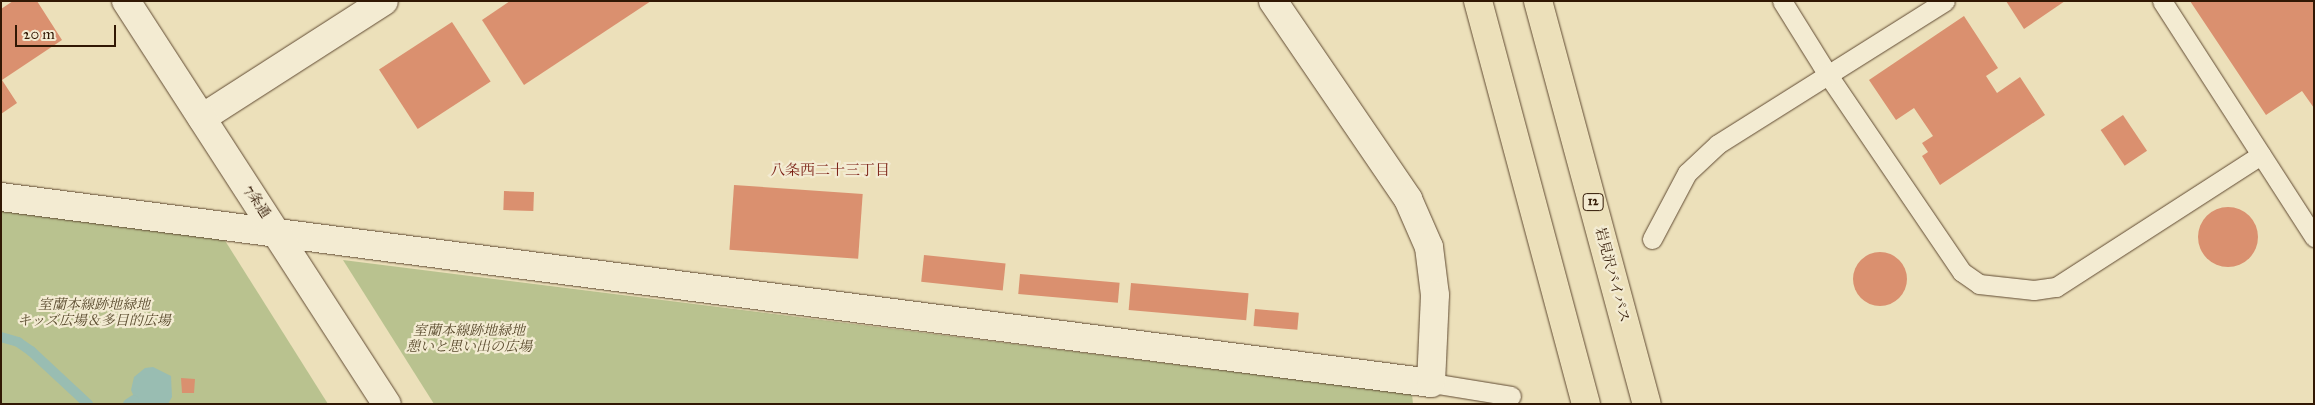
<!DOCTYPE html>
<html>
<head>
<meta charset="utf-8">
<style>
	body { margin:0 }
	#map { position:relative; width:2315px; height:405px; overflow:hidden; background:#ece0ba; font-family:"IM FELL Great Primer","Noto Serif JP",serif }
	div>[style] { position:absolute }
	[style*='--x'] { left:calc(var(--x)*1px); top:calc(var(--y)*1px); width:calc(var(--w)*1px); rotate:calc(var(--a)*1deg) }
	.green>* { inset:0; background:#b9c28f }
	.water>* { inset:0; background:#99bdb2 }
	.stream>* { height:10px; margin:-5px; padding:0 5px; transform-origin:5px; border-radius:5px; background:#99bdb2 }
	.building>* { inset:0; background:#da906f; transform-origin:0 0 }
	.round { border-radius:50% }
	.roads { filter:drop-shadow(0 0 1px #604a32) drop-shadow(0 0 1px #604a32) }
	.service>* { height:19px; margin:-9.5px; padding:0 9.5px; transform-origin:9.5px; border-radius:9.5px; background:#f3ebd2 }
	.minor>* { height:28px; margin:-14px; padding:0 14px; transform-origin:14px; border-radius:14px; background:#f3ebd2 }
	.tertiary>* { height:28px; margin:-14px; padding:0 14px; transform-origin:14px; border-radius:14px; background:#f3ebd2 }
	.trunk>* { height:28px; margin:-14px; padding:0 14px; transform-origin:14px; border-radius:14px; background:#ece0ba }
	span { translate:-50% -50%; white-space:nowrap; text-align:center; line-height:1.15; -webkit-text-stroke:4.5px #f3ebd2; paint-order:stroke }
	.shield-label span { padding:1px 4px; background:#f3ebd2; border:1px solid; border-radius:4px; -webkit-text-stroke-width:0 }
	.shield-label { font-size:12px; color:#311804; font-weight:700 }
	.street-label { font-size:14px; color:#311804 }
	.park-label { font-size:14px; color:#5a4b2e; font-style:italic }
	.neighbourhood-label { font-size:15px; color:#7a1f14 }
	.frame { position:absolute; inset:0; border:2px solid #311804; pointer-events:none }
	.scale { position:absolute; left:15px; top:25px; width:101px; height:22px; box-sizing:border-box; border:2px solid #311804; border-top:0; padding-left:6px; font-size:15px; line-height:18px; white-space:nowrap; color:#311804; -webkit-text-stroke:4px #f3ebd2; paint-order:stroke }
</style>
</head>
<body>
<div id="map">
	<div class="green">
		<i style="clip-path:polygon(1px 210px,224px 239px,328px 404px,1px 404px)"></i>
		<i style="clip-path:polygon(343px 260px,1412px 394px,1413px 404px,434px 404px)"></i>
	</div>
	<div class="water">
		<i style="clip-path:polygon(153px 367px,171px 376px,172px 397px,168px 404px,137px 404px,131px 390px,134px 377px,145px 368px)"></i>
	</div>
	<div class="stream">
		<i style="--x:1;--y:337;--w:18;--a:16"></i>
		<i style="--x:18;--y:342;--w:16;--a:35"></i>
		<i style="--x:31;--y:351;--w:78;--a:42.9"></i>
		<i style="--x:128;--y:404;--w:7;--a:-34"></i>
	</div>
	<div class="building">
		<i style="clip-path:polygon(13px 1px,37px 1px,62px 40px,2px 80px,17px 103px,1px 114px,1px 9px)"></i>
		<i style="clip-path:polygon(510px 1px,651px 1px,524px 85px,482px 20px)"></i>
		<i style="clip-path:polygon(2006px 1px,2065px 1px,2024px 29px)"></i>
		<i style="clip-path:polygon(2190px 1px,2314px 1px,2314px 108px,2302px 91px,2266px 115px)"></i>
		<i style="clip-path:polygon(1964px 16px,1998px 68px,1986px 76px,1997px 93px,2020px 77px,2045px 115px,1940px 185px,1922px 156px,1928px 152px,1922px 143px,1933px 136px,1914px 108px,1896px 120px,1869px 80px)"></i>
		<i style="left:452px;top:22px;width:71px;height:87px;rotate:57deg"></i>
		<i style="left:2123px;top:115px;width:43px;height:27px;rotate:56deg"></i>
		<i style="left:734px;top:185px;width:129px;height:65px;rotate:4deg"></i>
		<i style="left:504px;top:191px;width:30px;height:19px;rotate:2deg"></i>
		<i class="round" style="left:2198px;top:207px;width:60px;height:60px"></i>
		<i class="round" style="left:1853px;top:252px;width:54px;height:54px"></i>
		<i style="left:924px;top:255px;width:82px;height:27px;rotate:6deg"></i>
		<i style="left:1020px;top:274px;width:100px;height:20px;rotate:5deg"></i>
		<i style="left:1131px;top:283px;width:118px;height:27px;rotate:5deg"></i>
		<i style="left:1255px;top:309px;width:44px;height:17px;rotate:5deg"></i>
		<i style="clip-path:polygon(181px 378px,195px 379px,194px 393px,182px 393px)"></i>
	</div>
	<div class="roads">
		<div class="service">
			<i style="--x:1782;--y:1;--w:87;--a:58.1"></i>
			<i style="--x:1828;--y:75;--w:238;--a:55.8"></i>
			<i style="--x:1962;--y:272;--w:21;--a:35"></i>
			<i style="--x:1979;--y:284;--w:55;--a:6.2"></i>
			<i style="--x:2034;--y:290;--w:22;--a:-8"></i>
			<i style="--x:2056;--y:287;--w:244;--a:-32.8"></i>
			<i style="--x:2162;--y:1;--w:281;--a:57.2"></i>
			<i style="--x:1652;--y:239;--w:75;--a:-62.1"></i>
			<i style="--x:1687;--y:173;--w:42;--a:-43.1"></i>
			<i style="--x:1718;--y:144;--w:268;--a:-32.2"></i>
			<i style="--x:1431;--y:383;--w:81;--a:9.2"></i>
		</div>
		<div class="minor">
			<i style="--x:202;--y:118;--w:216;--a:-32.7"></i>
			<i style="--x:1;--y:197;--w:1442;--a:7.41"></i>
		</div>
		<div class="tertiary">
			<i style="--x:126;--y:1;--w:480;--a:57.1"></i>
			<i style="--x:1273;--y:1;--w:240;--a:55.7"></i>
			<i style="--x:1408;--y:199;--w:52;--a:66.4"></i>
			<i style="--x:1429;--y:247;--w:48;--a:82.9"></i>
			<i style="--x:1435;--y:295;--w:88;--a:92.6"></i>
		</div>
		<div class="trunk">
			<i style="--x:1478;--y:1;--w:417;--a:75"></i>
			<i style="--x:1538;--y:1;--w:417;--a:74.9"></i>
		</div>
	</div>
	<div class="shield-label">
		<span style="left:1593px;top:202px">12</span>
	</div>
	<div class="street-label">
		<span style="left:257px;top:202px;rotate:57deg">7条通</span>
		<span style="left:1612px;top:275px;rotate:75deg">岩見沢バイパス</span>
	</div>
	<div class="park-label">
		<span style="left:94px;top:313px">室蘭本線跡地緑地<br>キッズ広場＆多目的広場</span>
		<span style="left:469px;top:339px">室蘭本線跡地緑地<br>憩いと思い出の広場</span>
	</div>
	<div class="neighbourhood-label">
		<span style="left:830px;top:171px">八条西二十三丁目</span>
	</div>
	<div class="frame"></div>
	<div class="scale">20 m</div>
</div>
</body>
</html>
